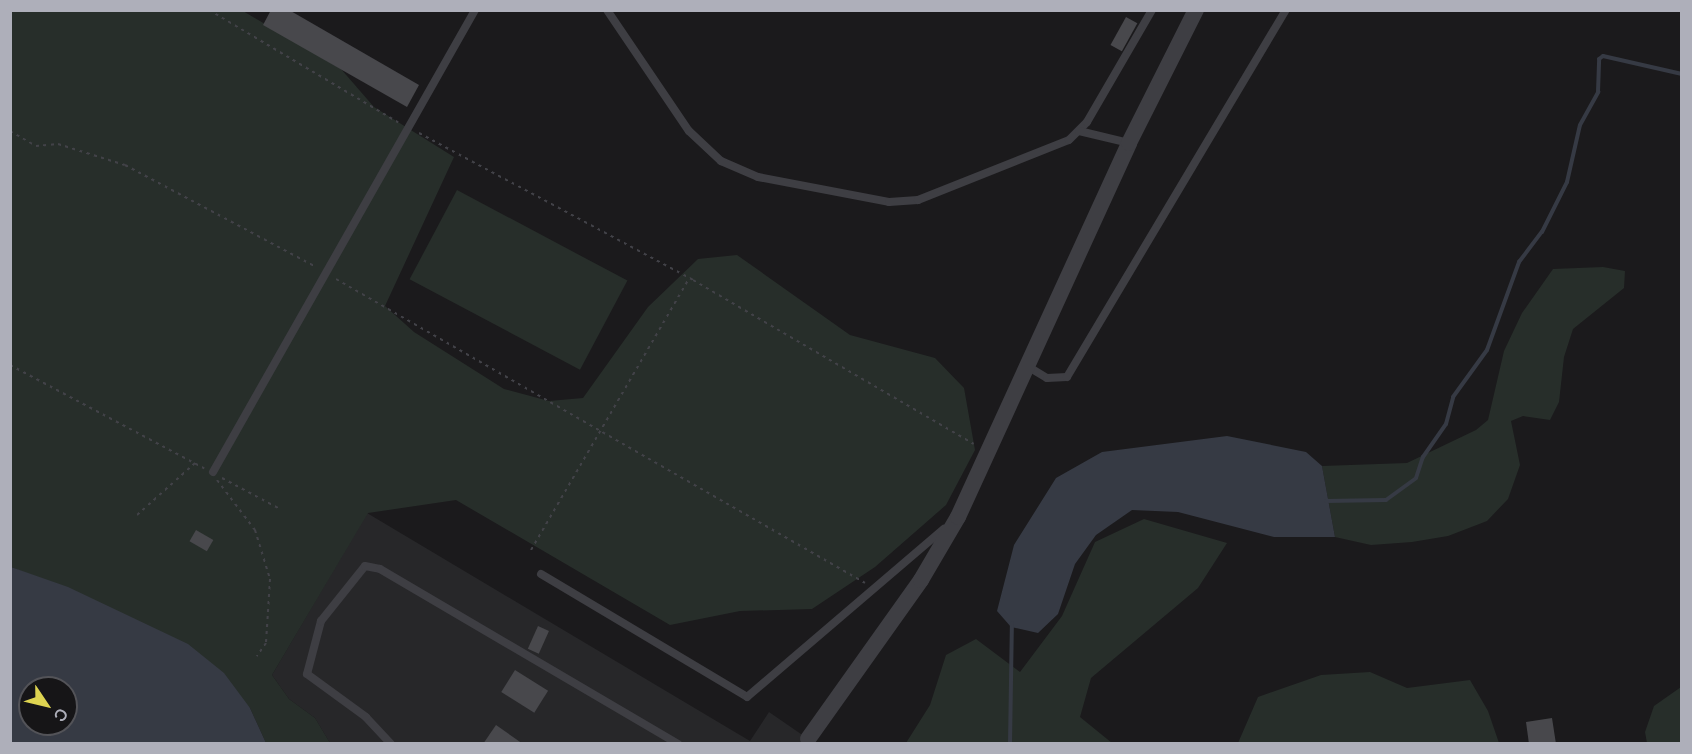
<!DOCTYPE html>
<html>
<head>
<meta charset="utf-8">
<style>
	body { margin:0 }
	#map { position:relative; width:1692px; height:754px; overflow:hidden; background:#1b1a1c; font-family:Manrope,sans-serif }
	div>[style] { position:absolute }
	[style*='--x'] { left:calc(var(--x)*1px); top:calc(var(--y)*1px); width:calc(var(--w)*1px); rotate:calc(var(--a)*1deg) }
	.built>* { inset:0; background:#272729 }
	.green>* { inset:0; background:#272e2a; transform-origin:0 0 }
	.water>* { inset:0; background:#363a44 }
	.stream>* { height:4px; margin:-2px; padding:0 2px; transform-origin:2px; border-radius:2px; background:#363a44 }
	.building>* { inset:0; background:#48484c; transform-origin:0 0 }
	.path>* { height:2px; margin-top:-1px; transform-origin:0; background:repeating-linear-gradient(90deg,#424248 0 3px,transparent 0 7.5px) }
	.service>* { height:8px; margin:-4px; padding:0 4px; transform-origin:4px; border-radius:4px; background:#3e3e43 }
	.minor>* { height:16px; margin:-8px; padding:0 8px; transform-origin:8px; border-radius:8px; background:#3e3e43 }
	span { translate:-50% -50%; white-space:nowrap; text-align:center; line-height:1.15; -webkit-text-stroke:6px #161517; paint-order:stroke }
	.frame { position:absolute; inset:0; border:12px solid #aeafba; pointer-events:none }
	.north { position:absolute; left:18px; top:676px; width:60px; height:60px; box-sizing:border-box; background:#161517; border:2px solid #535358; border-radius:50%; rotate:125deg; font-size:16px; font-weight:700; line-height:24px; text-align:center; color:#aeafba }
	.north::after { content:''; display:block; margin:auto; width:21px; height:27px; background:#ded451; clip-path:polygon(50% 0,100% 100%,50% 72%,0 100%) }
</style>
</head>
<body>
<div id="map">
	<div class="built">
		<i style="clip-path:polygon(367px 513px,750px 741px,769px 712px,814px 743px,330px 743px,315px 718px,289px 699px,272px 675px)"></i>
	</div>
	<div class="green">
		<i style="clip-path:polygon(11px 11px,243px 11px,341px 69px,374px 107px,454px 157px,385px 306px,414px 332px,504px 389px,549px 401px,583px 398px,648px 307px,698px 259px,737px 255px,850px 335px,935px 358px,964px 388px,975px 450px,946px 505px,875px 567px,812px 609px,740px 611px,670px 625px,456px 500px,368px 513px,272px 675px,289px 699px,315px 718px,330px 743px,266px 743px,250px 708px,100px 604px,11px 567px)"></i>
		<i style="left:457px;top:190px;width:193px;height:101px;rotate:28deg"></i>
		<i style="clip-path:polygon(1603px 267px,1625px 271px,1624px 288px,1573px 329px,1564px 357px,1559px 402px,1550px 420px,1523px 416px,1511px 421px,1520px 465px,1508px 499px,1487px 521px,1448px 536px,1412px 542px,1371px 545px,1335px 537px,1322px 466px,1407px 463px,1476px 430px,1488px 420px,1504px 351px,1522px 313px,1553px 269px)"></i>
		<i style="clip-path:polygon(1144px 519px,1227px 543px,1198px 588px,1091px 678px,1080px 717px,1112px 743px,906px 743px,930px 705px,946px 655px,976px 639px,1020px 672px,1062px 616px,1095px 542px)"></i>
		<i style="clip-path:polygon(1370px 672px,1407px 688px,1470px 680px,1488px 711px,1499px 743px,1238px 743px,1258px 697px,1321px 675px)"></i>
		<i style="clip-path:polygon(1681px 687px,1681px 743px,1647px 743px,1645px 732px,1654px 706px)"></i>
	</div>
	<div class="water">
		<i style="clip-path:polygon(1227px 436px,1306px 452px,1322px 466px,1335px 537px,1274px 537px,1178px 512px,1132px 510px,1096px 535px,1075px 564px,1058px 614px,1038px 633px,1011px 627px,997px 611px,1014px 545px,1056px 478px,1102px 452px)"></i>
		<i style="clip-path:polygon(evenodd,11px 567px,68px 587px,188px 644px,224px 673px,250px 708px,266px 743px,11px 743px,11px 567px,30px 688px,66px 688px,66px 724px,30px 724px,30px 688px)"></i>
	</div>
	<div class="stream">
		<i style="--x:1326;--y:501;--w:60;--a:-1"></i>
		<i style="--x:1386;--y:500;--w:37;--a:-36"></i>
		<i style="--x:1416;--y:478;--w:22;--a:-72"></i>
		<i style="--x:1423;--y:457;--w:40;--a:-55.1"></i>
		<i style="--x:1446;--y:424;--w:28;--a:-75"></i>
		<i style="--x:1453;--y:397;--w:58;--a:-54.1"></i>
		<i style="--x:1487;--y:350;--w:94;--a:-70"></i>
		<i style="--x:1519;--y:262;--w:38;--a:-53"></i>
		<i style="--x:1542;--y:232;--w:56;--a:-63.4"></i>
		<i style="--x:1567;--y:182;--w:58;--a:-77.2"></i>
		<i style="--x:1580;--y:125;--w:38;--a:-61"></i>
		<i style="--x:1598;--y:92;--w:33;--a:-88"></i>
		<i style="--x:1599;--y:59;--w:5;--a:-37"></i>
		<i style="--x:1603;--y:56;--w:81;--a:12.8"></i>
		<i style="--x:1010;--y:744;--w:121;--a:-89.1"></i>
	</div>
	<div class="building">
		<i style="clip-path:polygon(271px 10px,289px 10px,419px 85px,407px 107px,263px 25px)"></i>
		<i style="left:1126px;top:17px;width:13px;height:32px;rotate:29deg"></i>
		<i style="left:196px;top:530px;width:20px;height:13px;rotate:30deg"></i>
		<i style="left:538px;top:626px;width:12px;height:25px;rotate:24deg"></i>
		<i style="left:515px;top:670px;width:39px;height:26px;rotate:32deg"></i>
		<i style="clip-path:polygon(1552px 718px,1556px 744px,1529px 744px,1526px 722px)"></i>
		<i style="clip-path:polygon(496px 725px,523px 744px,483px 744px)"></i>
	</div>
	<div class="path">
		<i style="--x:209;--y:10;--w:220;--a:30.7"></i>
		<i style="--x:10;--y:131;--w:30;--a:30"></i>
		<i style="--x:36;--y:146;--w:22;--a:-5"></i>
		<i style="--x:58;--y:144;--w:70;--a:17.4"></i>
		<i style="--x:125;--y:165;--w:217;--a:28.1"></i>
		<i style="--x:419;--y:133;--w:311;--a:28.2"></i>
		<i style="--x:693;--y:280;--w:325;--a:30.3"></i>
		<i style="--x:336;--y:279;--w:610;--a:29.88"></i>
		<i style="--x:10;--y:365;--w:220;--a:28"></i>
		<i style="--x:222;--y:478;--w:64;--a:28.2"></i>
		<i style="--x:217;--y:480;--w:63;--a:52.8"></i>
		<i style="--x:255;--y:530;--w:51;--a:73"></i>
		<i style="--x:270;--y:579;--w:64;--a:93.6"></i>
		<i style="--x:266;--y:643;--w:16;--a:125"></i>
		<i style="--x:137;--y:515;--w:78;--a:-41.9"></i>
		<i style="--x:531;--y:550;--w:315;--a:-59.8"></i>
	</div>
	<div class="service">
		<i style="--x:607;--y:10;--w:146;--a:55.9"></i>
		<i style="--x:689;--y:131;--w:44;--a:43.2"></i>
		<i style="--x:721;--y:161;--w:40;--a:23.4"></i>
		<i style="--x:758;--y:177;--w:133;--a:10.8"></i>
		<i style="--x:889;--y:202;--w:29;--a:-4"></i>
		<i style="--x:918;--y:200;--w:162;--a:-21.7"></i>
		<i style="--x:1069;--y:140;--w:25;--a:-45"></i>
		<i style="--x:1087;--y:122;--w:129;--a:-59.9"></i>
		<i style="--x:1079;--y:131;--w:51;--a:13.5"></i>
		<i style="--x:1027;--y:366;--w:23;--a:31"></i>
		<i style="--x:1047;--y:378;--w:20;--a:-3"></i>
		<i style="--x:1067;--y:377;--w:427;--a:-59.2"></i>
		<i style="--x:213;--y:472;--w:531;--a:-60.44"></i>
		<i style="--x:541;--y:574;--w:240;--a:30.8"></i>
		<i style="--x:747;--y:697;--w:259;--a:-40.5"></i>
		<i style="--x:391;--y:744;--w:37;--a:-133"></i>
		<i style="--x:366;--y:717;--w:73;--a:-143.9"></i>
		<i style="--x:307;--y:674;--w:55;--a:-75.2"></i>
		<i style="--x:321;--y:621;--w:70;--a:-51.3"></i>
		<i style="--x:365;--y:566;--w:15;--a:11"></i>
		<i style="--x:380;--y:569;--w:346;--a:30.4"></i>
	</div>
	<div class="minor">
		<i style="--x:808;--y:739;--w:195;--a:-54.6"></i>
		<i style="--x:921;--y:580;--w:73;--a:-59.6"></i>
		<i style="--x:958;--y:517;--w:411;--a:-65.4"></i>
		<i style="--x:1129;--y:143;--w:149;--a:-63.3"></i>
	</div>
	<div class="frame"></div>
	<div class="north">С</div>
</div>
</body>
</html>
